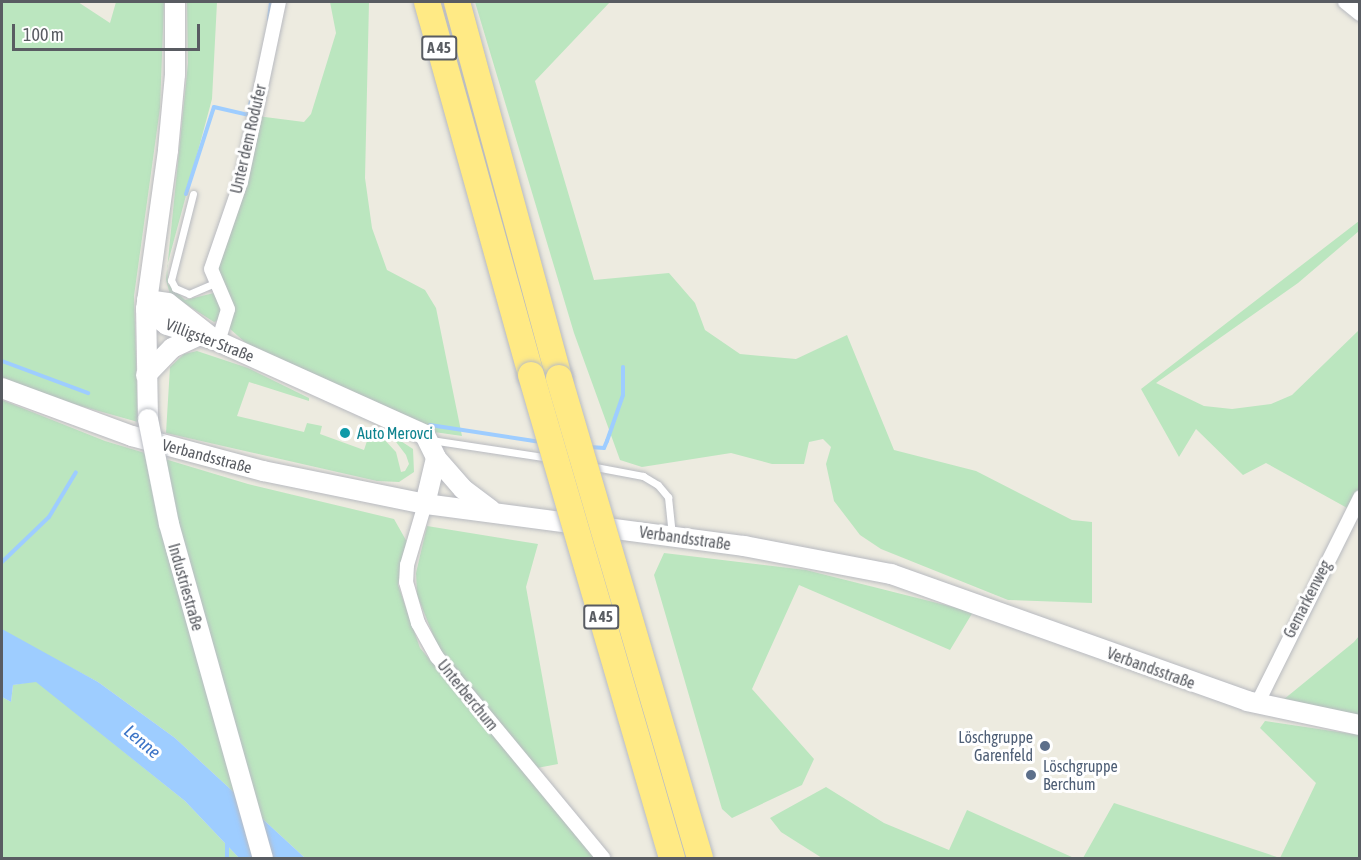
<!DOCTYPE html>
<html>
<head>
<meta charset="utf-8">
<style>
	body { margin:0 }
	#map { position:relative; width:1361px; height:860px; overflow:hidden; background:#edebe0; font-family:"Asap Condensed",sans-serif }
	div>[style] { position:absolute }
	[style*='--x'] { left:calc(var(--x)*1px); top:calc(var(--y)*1px); width:calc(var(--w)*1px); rotate:calc(var(--a)*1deg) }
	.green>* { inset:0; background:#bbe6bf }
	.water>* { inset:0; background:#9ecdff }
	.stream>* { height:4px; margin:-2px; padding:0 2px; transform-origin:2px; border-radius:2px; background:#9ecdff }
	.roads { filter:drop-shadow(0 0 2px #b8bac0) drop-shadow(0 0 2px #b8bac0) }
	.lane>* { height:7px; margin:-3.5px; padding:0 3.5px; transform-origin:3.5px; border-radius:3.5px; background:#fff }
	.street>* { height:14px; margin:-7px; padding:0 7px; transform-origin:7px; border-radius:7px; background:#fff }
	.secondary>* { height:20px; margin:-10px; padding:0 10px; transform-origin:10px; border-radius:10px; background:#fff }
	.highway>* { height:26px; margin:-13px; padding:0 13px; transform-origin:13px; border-radius:13px; background:#ffea85 }
	.bridges { filter:drop-shadow(0 0 2px #b9bcc3) drop-shadow(0 0 2px #b9bcc3) }
	.secondary-bridge>* { height:20px; margin:-10px; padding:0 10px; transform-origin:10px; border-radius:10px; background:#fff }
	.highway-bridge>* { height:26px; margin:-13px; padding:0 13px; transform-origin:13px; border-radius:13px; background:#ffea85 }
	.dots>* { width:16px; height:16px; translate:-50% -50%; box-sizing:border-box; border:3px solid #fff; border-radius:50% }
	span { translate:-50% -50%; white-space:nowrap; text-align:center; line-height:1.15; -webkit-text-stroke:6px #fff; paint-order:stroke }
	.shield-label span { padding:2px 4px; background:#fff; border:2px solid; border-radius:4px; -webkit-text-stroke-width:0 }
	.shield-label { font-size:15px; color:#595c62; font-weight:700 }
	.street-label { font-size:16px; color:#595c62 }
	.culture-label { font-size:16px; color:#0d838f }
	.left { translate:0 -50%; text-align:left }
	.service-label { font-size:16px; color:#4e5e75 }
	.right { translate:-100% -50%; text-align:right }
	.water-label { font-size:18px; color:#3c74c6; font-style:italic }
	.frame { position:absolute; inset:0; border:3px solid #595c62; pointer-events:none }
	.scale { position:absolute; left:12px; top:24px; width:188px; height:27px; box-sizing:border-box; border:3px solid #595c62; border-top:0; padding-left:8px; font-size:18px; line-height:21px; white-space:nowrap; color:#595c62; -webkit-text-stroke:4px #fff; paint-order:stroke }
</style>
</head>
<body>
<div id="map">
	<div class="green">
		<i style="clip-path:polygon(2px 2px,78px 2px,110px 23px,116px 2px,164px 2px,160px 108px,134px 296px,138px 422px,45px 396px,2px 377px)"></i>
		<i style="clip-path:polygon(187px 2px,217px 2px,212px 99px,167px 266px,168px 284px,185px 300px,214px 293px,224px 306px,219px 320px,214px 322px,170px 294px,166px 280px,188px 63px)"></i>
		<i style="clip-path:polygon(330px 2px,369px 2px,365px 178px,372px 228px,387px 270px,425px 290px,436px 308px,462px 436px,434px 432px,423px 423px,247px 344px,229px 328px,215px 277px,257px 116px,304px 122px,311px 114px,336px 33px)"></i>
		<i style="clip-path:polygon(475px 2px,610px 2px,535px 81px,594px 280px,669px 273px,695px 303px,705px 330px,740px 354px,796px 359px,847px 335px,894px 450px,976px 471px,1072px 520px,1092px 522px,1092px 603px,1008px 600px,881px 549px,860px 535px,834px 501px,826px 464px,831px 447px,823px 439px,809px 442px,804px 464px,772px 464px,731px 453px,642px 467px,620px 460px,574px 333px)"></i>
		<i style="clip-path:polygon(1359px 221px,1359px 231px,1298px 283px,1156px 383px,1204px 406px,1232px 409px,1271px 404px,1292px 395px,1359px 330px,1359px 488px,1349px 509px,1266px 463px,1243px 475px,1196px 429px,1179px 457px,1141px 389px)"></i>
		<i style="clip-path:polygon(197px 351px,248px 368px,309px 398px,309px 401px,249px 382px,237px 416px,304px 432px,307px 423px,322px 426px,320px 434px,364px 450px,370px 432px,381px 436px,396px 452px,401px 472px,405px 471px,409px 464px,406px 455px,390px 434px,413px 449px,414px 472px,399px 482px,377px 481px,166px 433px,170px 367px,184px 354px)"></i>
		<i style="clip-path:polygon(2px 400px,105px 441px,248px 484px,394px 519px,407px 542px,398px 585px,420px 648px,597px 858px,305px 858px,175px 738px,98px 682px,6px 633px,2px 629px)"></i>
		<i style="clip-path:polygon(427px 526px,538px 544px,526px 587px,558px 764px,537px 768px,438px 647px,417px 595px,416px 573px)"></i>
		<i style="clip-path:polygon(664px 553px,806px 570px,973px 612px,950px 650px,799px 585px,752px 689px,814px 759px,802px 785px,732px 818px,722px 809px,654px 575px)"></i>
		<i style="clip-path:polygon(1359px 636px,1359px 715px,1283px 700px,1354px 642px)"></i>
		<i style="clip-path:polygon(36px 681px,185px 801px,239px 858px,2px 858px,2px 697px,11px 702px,13px 685px)"></i>
		<i style="clip-path:polygon(1265px 721px,1359px 735px,1359px 858px,1083px 858px,1114px 803px,1280px 858px,1316px 783px,1260px 728px)"></i>
		<i style="clip-path:polygon(826px 787px,884px 823px,949px 850px,967px 810px,1074px 858px,822px 858px,781px 832px,770px 818px)"></i>
	</div>
	<div class="water">
		<i style="clip-path:polygon(2px 629px,98px 682px,175px 738px,305px 858px,239px 858px,185px 801px,36px 682px,13px 685px,11px 702px,2px 697px)"></i>
	</div>
	<div class="stream">
		<i style="--x:269;--y:19;--w:17;--a:-83"></i>
		<i style="--x:186;--y:194;--w:91;--a:-72.2"></i>
		<i style="--x:214;--y:107;--w:35;--a:13"></i>
		<i style="--x:248;--y:115;--w:14;--a:-78"></i>
		<i style="--x:2;--y:361;--w:92;--a:20.4"></i>
		<i style="--x:430;--y:425;--w:112;--a:8.7"></i>
		<i style="--x:590;--y:447;--w:14;--a:4"></i>
		<i style="--x:604;--y:448;--w:8;--a:-67"></i>
		<i style="--x:607;--y:441;--w:49;--a:-70.8"></i>
		<i style="--x:623;--y:395;--w:28;--a:-90"></i>
		<i style="--x:2;--y:562;--w:65;--a:-43.8"></i>
		<i style="--x:49;--y:517;--w:52;--a:-59"></i>
		<i style="--x:227;--y:858;--w:14;--a:-90"></i>
	</div>
	<div class="roads">
		<div class="lane">
			<i style="--x:193;--y:194;--w:89;--a:104.3"></i>
			<i style="--x:171;--y:280;--w:9;--a:63"></i>
			<i style="--x:175;--y:288;--w:15;--a:23"></i>
			<i style="--x:189;--y:294;--w:28;--a:-23"></i>
			<i style="--x:431;--y:440;--w:120;--a:8.6"></i>
			<i style="--x:590;--y:466;--w:54;--a:10.7"></i>
			<i style="--x:643;--y:476;--w:17;--a:31"></i>
			<i style="--x:658;--y:485;--w:16;--a:50"></i>
			<i style="--x:668;--y:497;--w:37;--a:84"></i>
		</div>
		<div class="street">
			<i style="--x:1345;--y:2;--w:19;--a:39"></i>
			<i style="--x:218;--y:342;--w:34;--a:-73"></i>
			<i style="--x:228;--y:309;--w:43;--a:-113"></i>
			<i style="--x:211;--y:269;--w:92;--a:-71"></i>
			<i style="--x:241;--y:182;--w:184;--a:-78.1"></i>
			<i style="--x:425;--y:504;--w:64;--a:106.4"></i>
			<i style="--x:407;--y:565;--w:17;--a:93"></i>
			<i style="--x:406;--y:582;--w:43;--a:73.7"></i>
			<i style="--x:418;--y:623;--w:39;--a:61"></i>
			<i style="--x:437;--y:657;--w:261;--a:50.4"></i>
			<i style="--x:1257;--y:704;--w:231;--a:-63.5"></i>
		</div>
		<div class="secondary">
			<i style="--x:147;--y:300;--w:21;--a:8"></i>
			<i style="--x:168;--y:303;--w:60;--a:38.2"></i>
			<i style="--x:146;--y:309;--w:26;--a:37"></i>
			<i style="--x:167;--y:325;--w:50;--a:17.4"></i>
			<i style="--x:215;--y:340;--w:230;--a:24.3"></i>
			<i style="--x:425;--y:435;--w:25;--a:64"></i>
			<i style="--x:436;--y:458;--w:47;--a:103.4"></i>
			<i style="--x:146;--y:375;--w:37;--a:-46"></i>
			<i style="--x:172;--y:348;--w:26;--a:-25"></i>
			<i style="--x:2;--y:388;--w:139;--a:20.3"></i>
			<i style="--x:132;--y:436;--w:136;--a:15"></i>
			<i style="--x:263;--y:471;--w:165;--a:11.5"></i>
			<i style="--x:425;--y:504;--w:322;--a:7.5"></i>
			<i style="--x:744;--y:546;--w:150;--a:10.8"></i>
			<i style="--x:891;--y:574;--w:378;--a:19.6"></i>
			<i style="--x:1247;--y:701;--w:116;--a:12"></i>
			<i style="--x:148;--y:419;--w:110;--a:-91"></i>
			<i style="--x:146;--y:309;--w:161;--a:-82.1"></i>
			<i style="--x:168;--y:150;--w:76;--a:-84.7"></i>
			<i style="--x:175;--y:74;--w:72;--a:-90"></i>
			<i style="--x:436;--y:458;--w:41;--a:48.9"></i>
			<i style="--x:463;--y:489;--w:35;--a:37"></i>
		</div>
		<div class="highway">
			<i style="--x:427;--y:2;--w:387;--a:74.4"></i>
			<i style="--x:457;--y:2;--w:390;--a:74.8"></i>
		</div>
	</div>
	<div class="bridges">
		<div class="secondary-bridge">
			<i style="--x:148;--y:419;--w:107;--a:78.7"></i>
			<i style="--x:169;--y:524;--w:347;--a:74.3"></i>
		</div>
		<div class="highway-bridge">
			<i style="--x:531;--y:375;--w:503;--a:73.73"></i>
			<i style="--x:559;--y:378;--w:500;--a:73.63"></i>
		</div>
	</div>
	<div class="dots">
		<i style="left:345px;top:433px;background:#0f9aa8"></i>
		<i style="left:1045px;top:746px;background:#5c6f8a"></i>
		<i style="left:1031px;top:775px;background:#5c6f8a"></i>
	</div>
	<div class="shield-label">
		<span style="left:439px;top:48px">A 45</span>
		<span style="left:601px;top:617px">A 45</span>
	</div>
	<div class="street-label">
		<span style="left:248px;top:139px;rotate:-77deg">Unter dem Rodufer</span>
		<span style="left:210px;top:340px;rotate:21deg">Villigster Straße</span>
		<span style="left:207px;top:456px;rotate:15deg">Verbandsstraße</span>
		<span style="left:685px;top:538px;rotate:8deg">Verbandsstraße</span>
		<span style="left:186px;top:587px;rotate:74deg">Industriestraße</span>
		<span style="left:1307px;top:599px;rotate:-63deg">Gemarkenweg</span>
		<span style="left:1151px;top:668px;rotate:20deg">Verbandsstraße</span>
		<span style="left:468px;top:695px;rotate:51deg">Unterberchum</span>
	</div>
	<div class="culture-label">
		<span class="left" style="left:357px;top:433px">Auto Merovci</span>
	</div>
	<div class="service-label">
		<span class="right" style="left:1033px;top:746px">Löschgruppe<br>Garenfeld</span>
		<span class="left" style="left:1043px;top:775px">Löschgruppe<br>Berchum</span>
	</div>
	<div class="water-label">
		<span style="left:142px;top:742px;rotate:40deg">Lenne</span>
	</div>
	<div class="frame"></div>
	<div class="scale">100 m</div>
</div>
</body>
</html>
